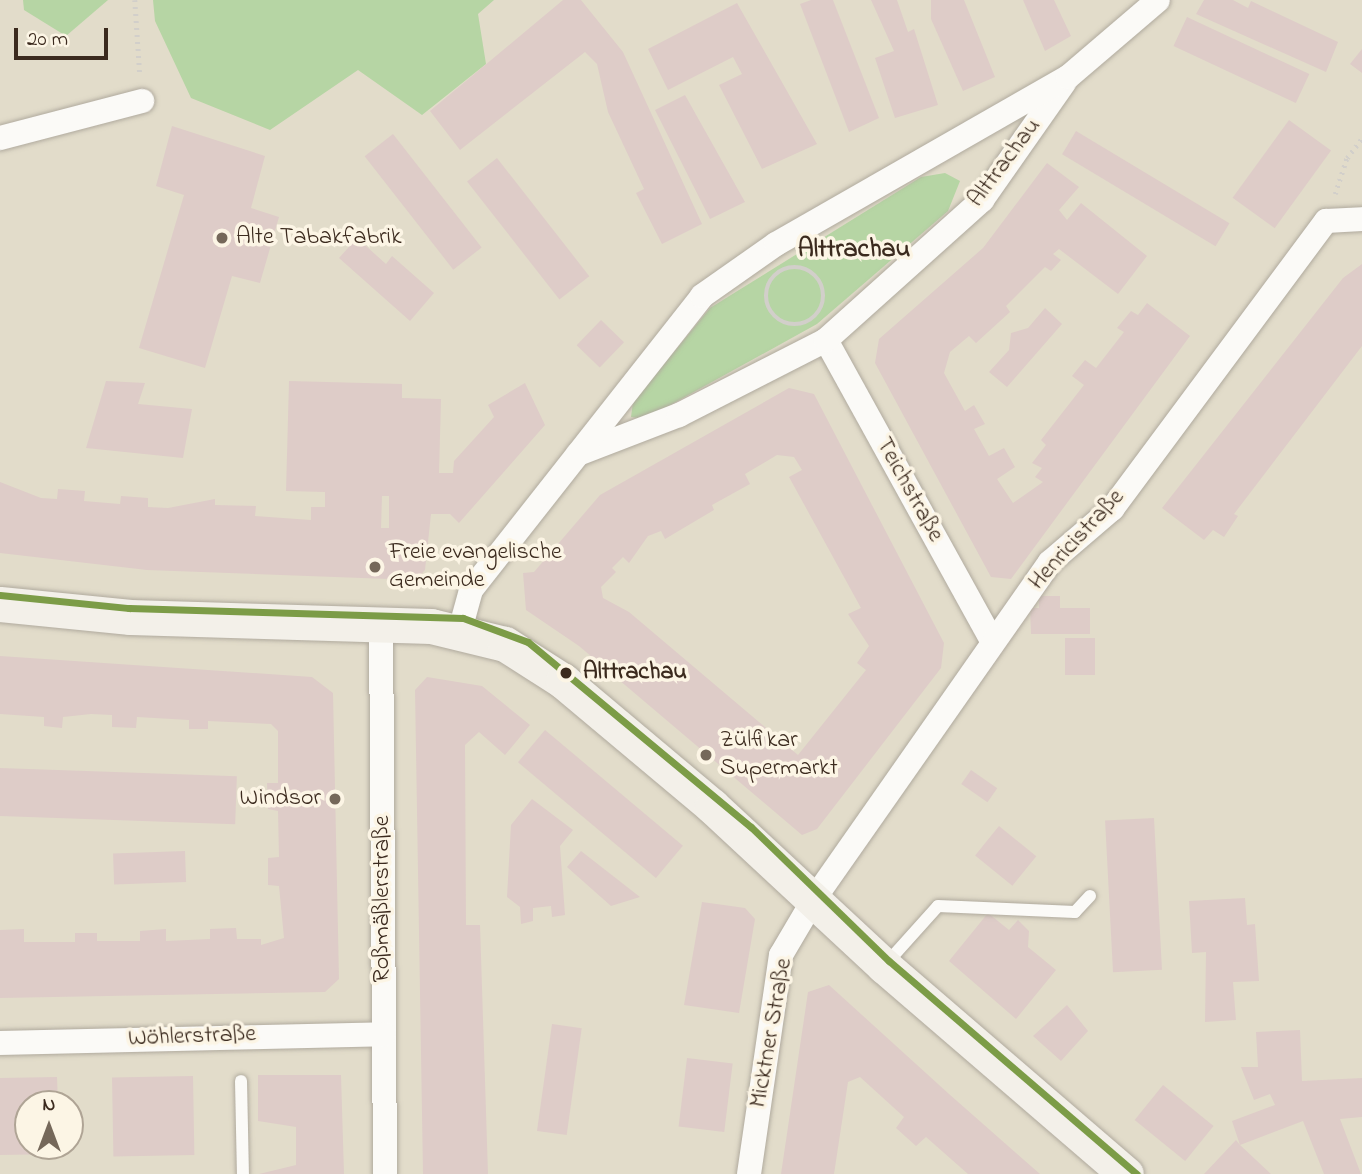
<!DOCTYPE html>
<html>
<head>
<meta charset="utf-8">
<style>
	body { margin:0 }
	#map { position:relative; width:1362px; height:1174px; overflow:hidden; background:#e2dcca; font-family:"Indie Flower",sans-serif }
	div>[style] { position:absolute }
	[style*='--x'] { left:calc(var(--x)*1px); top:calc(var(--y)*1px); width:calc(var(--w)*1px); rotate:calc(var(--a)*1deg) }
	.green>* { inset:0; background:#b6d5a4 }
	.building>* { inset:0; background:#deccc8; transform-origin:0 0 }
	.path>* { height:4.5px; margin-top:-2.25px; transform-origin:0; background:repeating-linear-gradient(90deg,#d2cfca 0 2px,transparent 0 7px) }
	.path>.ring { margin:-2.25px; padding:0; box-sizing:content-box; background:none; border:4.5px solid #d2cfca; border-radius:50% }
	.roads { filter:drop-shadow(0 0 2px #b0aa9e) drop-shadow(0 0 2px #b0aa9e) }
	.service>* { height:12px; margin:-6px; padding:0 6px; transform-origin:6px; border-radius:6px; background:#fbfaf7 }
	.minor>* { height:24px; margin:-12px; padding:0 12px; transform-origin:12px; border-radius:12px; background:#fbfaf7 }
	.secondary>* { height:35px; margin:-17.5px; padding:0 17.5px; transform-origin:17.5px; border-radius:17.5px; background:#f3f0e9 }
	.tram-1>* { height:7px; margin:-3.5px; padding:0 3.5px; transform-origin:3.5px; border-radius:3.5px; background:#7c9c47 }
	.dots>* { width:19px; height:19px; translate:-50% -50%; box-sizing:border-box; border:4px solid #fcf5e5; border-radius:50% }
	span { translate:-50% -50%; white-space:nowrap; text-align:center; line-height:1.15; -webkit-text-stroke:7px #fcf5e5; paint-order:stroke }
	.street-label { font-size:24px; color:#3b2a1e }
	.poi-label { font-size:24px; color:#3b2a1e }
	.left { translate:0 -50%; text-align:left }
	.right { translate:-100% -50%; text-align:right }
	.stop-label { font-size:24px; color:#3b2a1e; font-weight:700 }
	.neighbourhood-label { font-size:26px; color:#3b2a1e; font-weight:700 }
	.north { position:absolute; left:14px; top:1090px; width:70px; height:70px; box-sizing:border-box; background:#fcf5e5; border:2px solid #afa495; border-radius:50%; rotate:0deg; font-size:19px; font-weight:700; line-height:28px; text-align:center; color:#3b2a1e }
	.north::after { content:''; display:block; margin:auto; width:24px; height:32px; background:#75685a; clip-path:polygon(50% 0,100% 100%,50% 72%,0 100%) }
	.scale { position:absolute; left:14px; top:28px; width:94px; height:32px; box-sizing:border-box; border:4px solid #3b2a1e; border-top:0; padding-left:9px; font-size:21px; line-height:24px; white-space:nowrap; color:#3b2a1e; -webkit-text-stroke:5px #fcf5e5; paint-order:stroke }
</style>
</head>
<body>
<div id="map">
	<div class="green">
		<i style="clip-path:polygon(23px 0,108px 0,66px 36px,24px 10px)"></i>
		<i style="clip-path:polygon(153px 0,494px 0,478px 14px,486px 64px,422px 115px,358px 70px,270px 130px,191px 98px,155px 21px)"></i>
		<i style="clip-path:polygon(945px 173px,960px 181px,948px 211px,817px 324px,645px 419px,631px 417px,633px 402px,710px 308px,921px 177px)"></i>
	</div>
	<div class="building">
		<i style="clip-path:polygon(563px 0,581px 0,623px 52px,702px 224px,662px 244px,636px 193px,644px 189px,608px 112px,597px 64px,585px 52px,460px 150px,430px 111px)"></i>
		<i style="clip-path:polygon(811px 0,833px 0,879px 118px,849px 132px,800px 4px)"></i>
		<i style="clip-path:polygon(871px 0,897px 0,908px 32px,914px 29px,938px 105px,895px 118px,875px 58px,894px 51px)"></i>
		<i style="clip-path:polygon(931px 0,964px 0,995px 77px,963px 91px,931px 19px)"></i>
		<i style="clip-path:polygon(1023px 0,1054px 0,1071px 36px,1045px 51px)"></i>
		<i style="clip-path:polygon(1204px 0,1233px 0,1248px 8px,1251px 1px,1338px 42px,1326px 72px,1196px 14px)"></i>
		<i style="clip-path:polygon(737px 3px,817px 144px,762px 169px,719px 85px,742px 74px,733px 57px,668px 90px,648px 49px)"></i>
		<i style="left:1187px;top:17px;width:135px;height:32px;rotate:25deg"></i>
		<i style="clip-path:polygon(1362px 49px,1362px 73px,1350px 64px)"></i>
		<i style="clip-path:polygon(685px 95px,745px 202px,710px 219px,655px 110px)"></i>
		<i style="left:1289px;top:120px;width:52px;height:96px;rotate:36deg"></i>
		<i style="clip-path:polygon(172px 126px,265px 156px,251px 208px,279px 217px,260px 283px,232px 276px,205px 368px,139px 348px,184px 195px,156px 186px)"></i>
		<i style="left:1076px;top:131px;width:179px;height:27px;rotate:31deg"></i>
		<i style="left:393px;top:134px;width:144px;height:36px;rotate:52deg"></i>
		<i style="left:497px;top:158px;width:150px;height:38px;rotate:52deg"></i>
		<i style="clip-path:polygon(1047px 163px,1079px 187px,1059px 210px,1067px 220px,1081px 203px,1147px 256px,1118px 294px,1059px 249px,1053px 254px,1061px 260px,1051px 271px,1045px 267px,1006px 306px,1010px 312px,976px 343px,969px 336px,950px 352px,944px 373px,965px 411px,974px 405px,985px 424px,974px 429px,989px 456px,1004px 448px,1015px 467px,997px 479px,1013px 503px,1043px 482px,1035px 477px,1042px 468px,1032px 463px,1046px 445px,1041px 440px,1084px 385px,1072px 376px,1085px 360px,1096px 368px,1124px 332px,1117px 328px,1131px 311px,1138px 315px,1147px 303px,1190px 336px,1011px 579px,991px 577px,875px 363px,879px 339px,983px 248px)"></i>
		<i style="clip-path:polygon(357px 238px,386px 264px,392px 256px,434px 293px,410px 321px,339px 258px)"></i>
		<i style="clip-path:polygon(1362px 264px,1362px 346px,1234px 514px,1238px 516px,1224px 537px,1213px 530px,1204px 540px,1162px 508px,1343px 278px)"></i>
		<i style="clip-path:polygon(1045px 308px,1062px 324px,1007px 387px,989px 372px,1009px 350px,1011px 333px,1028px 328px)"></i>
		<i style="left:601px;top:320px;width:32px;height:35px;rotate:44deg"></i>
		<i style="clip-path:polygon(106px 381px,145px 383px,138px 404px,192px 409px,183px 458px,86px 448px)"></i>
		<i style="clip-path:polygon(evenodd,289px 381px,402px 384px,402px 398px,441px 399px,439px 473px,453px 473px,454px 461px,494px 417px,488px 405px,525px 383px,545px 425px,459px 523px,450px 514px,431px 514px,425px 570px,416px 580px,147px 570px,0 553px,0 482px,41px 498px,57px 499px,58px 489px,85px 491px,84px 501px,120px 504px,121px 496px,148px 498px,148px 507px,168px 508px,215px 499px,215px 505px,256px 506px,255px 516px,311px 520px,311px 507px,325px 507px,325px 492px,286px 491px,289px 381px,382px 496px,389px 496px,389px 528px,381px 528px,382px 496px)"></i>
		<i style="clip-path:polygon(evenodd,789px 388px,814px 394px,944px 643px,941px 668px,817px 829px,802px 835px,579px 646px,526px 610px,523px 573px,534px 572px,600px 495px,789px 388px,777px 455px,794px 457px,802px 470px,789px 477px,861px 608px,848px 614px,869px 646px,857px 663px,866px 670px,798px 755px,629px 612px,603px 598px,601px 587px,616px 572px,612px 568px,623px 557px,629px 563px,648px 536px,661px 531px,665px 539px,714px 510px,712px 505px,750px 484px,745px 474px,777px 455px)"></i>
		<i style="clip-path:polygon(1039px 596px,1060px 596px,1060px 608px,1090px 608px,1090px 634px,1031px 634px,1030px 608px,1039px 608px)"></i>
		<i style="left:1065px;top:638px;width:30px;height:37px"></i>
		<i style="clip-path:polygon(0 656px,312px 677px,333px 693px,339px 979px,325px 992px,0 998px,0 930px,24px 929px,24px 942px,75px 942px,75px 933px,97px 933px,97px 941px,140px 941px,140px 931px,166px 929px,166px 941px,210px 939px,210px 929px,236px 928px,237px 939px,261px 939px,261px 945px,284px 938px,279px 886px,268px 885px,268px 858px,279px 857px,278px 811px,268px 809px,267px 783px,278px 783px,278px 731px,271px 724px,208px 721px,208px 729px,189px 729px,189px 720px,137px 717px,136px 728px,112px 727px,112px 715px,91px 714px,63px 717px,62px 728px,44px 726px,44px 717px,0 714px)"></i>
		<i style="clip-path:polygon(427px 677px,482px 686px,530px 725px,505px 755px,479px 732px,465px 745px,466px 925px,480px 925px,488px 1174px,423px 1174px,415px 690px)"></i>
		<i style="left:545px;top:730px;width:180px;height:42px;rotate:40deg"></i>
		<i style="left:0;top:768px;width:237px;height:48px;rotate:2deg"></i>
		<i style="left:971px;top:770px;width:32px;height:17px;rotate:35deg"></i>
		<i style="clip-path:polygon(532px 799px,573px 830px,560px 846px,565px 915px,552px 917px,551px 906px,533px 908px,533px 921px,521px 924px,520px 907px,507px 897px,511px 825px)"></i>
		<i style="left:1154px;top:818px;width:152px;height:49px;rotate:87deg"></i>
		<i style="left:999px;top:826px;width:48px;height:38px;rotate:39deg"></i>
		<i style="left:185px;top:851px;width:31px;height:72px;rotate:88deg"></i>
		<i style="clip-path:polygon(581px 851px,640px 897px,611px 906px,567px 867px)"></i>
		<i style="clip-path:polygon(1245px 898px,1247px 925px,1255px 924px,1259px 981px,1233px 982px,1236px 1020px,1205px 1022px,1206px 952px,1192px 953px,1189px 901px)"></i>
		<i style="clip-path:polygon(702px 902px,745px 908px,755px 919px,739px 1013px,684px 1005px)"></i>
		<i style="clip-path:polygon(988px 913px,1009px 930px,1018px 920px,1029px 931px,1028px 947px,1056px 970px,1016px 1019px,949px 961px)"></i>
		<i style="clip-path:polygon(829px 985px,949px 1094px,1040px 1174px,968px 1174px,926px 1137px,916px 1146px,896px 1128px,904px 1117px,860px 1077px,848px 1082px,834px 1174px,781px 1174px,808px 992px)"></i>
		<i style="clip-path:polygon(1067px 1005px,1088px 1031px,1061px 1061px,1033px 1036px)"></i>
		<i style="left:552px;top:1024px;width:30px;height:108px;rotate:8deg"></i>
		<i style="clip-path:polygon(1300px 1030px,1302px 1081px,1362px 1078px,1362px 1117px,1340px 1119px,1361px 1174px,1324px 1174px,1303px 1121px,1240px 1145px,1271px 1174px,1204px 1174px,1236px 1140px,1240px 1145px,1232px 1121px,1275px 1105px,1270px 1094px,1254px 1100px,1241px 1067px,1258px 1067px,1256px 1032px)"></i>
		<i style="left:687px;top:1058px;width:46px;height:69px;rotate:7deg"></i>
		<i style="clip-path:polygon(258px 1075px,341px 1075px,344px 1174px,259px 1174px,296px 1165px,296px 1127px,258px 1121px)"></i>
		<i style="left:193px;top:1076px;width:79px;height:81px;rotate:89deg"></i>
		<i style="clip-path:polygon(57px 1077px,58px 1104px,28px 1104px,28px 1146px,59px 1146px,59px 1154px,0 1155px,0 1078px)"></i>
		<i style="left:1163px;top:1085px;width:65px;height:45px;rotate:39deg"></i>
	</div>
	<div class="path">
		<i style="--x:135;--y:0;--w:76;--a:86.2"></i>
		<i style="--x:1335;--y:194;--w:38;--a:-72"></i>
		<i style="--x:1347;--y:158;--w:25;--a:-53"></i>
		<i class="ring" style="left:766px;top:267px;width:53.5px;height:53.5px"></i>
	</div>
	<div class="roads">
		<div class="service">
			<i style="--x:885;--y:965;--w:79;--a:-48.1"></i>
			<i style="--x:938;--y:906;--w:137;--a:2.5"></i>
			<i style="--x:1075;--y:912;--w:22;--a:-47"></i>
			<i style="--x:241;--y:1081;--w:93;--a:88.8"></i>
		</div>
		<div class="minor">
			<i style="--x:0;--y:138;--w:147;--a:-14.6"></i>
			<i style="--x:826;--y:340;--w:344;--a:61.1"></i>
			<i style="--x:578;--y:454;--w:108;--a:-21.1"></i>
			<i style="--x:679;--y:415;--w:165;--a:-27"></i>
			<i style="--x:826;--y:340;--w:210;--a:-41.9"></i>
			<i style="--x:982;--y:200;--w:143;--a:-55"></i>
			<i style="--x:381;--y:624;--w:550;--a:89.58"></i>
			<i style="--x:460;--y:630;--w:41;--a:-74.6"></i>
			<i style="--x:471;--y:590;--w:374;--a:-51.8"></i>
			<i style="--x:702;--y:296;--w:90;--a:-35.1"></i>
			<i style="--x:776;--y:244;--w:336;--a:-29.8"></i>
			<i style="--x:1068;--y:77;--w:118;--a:-40.5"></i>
			<i style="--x:0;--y:1043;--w:384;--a:-1.3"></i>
			<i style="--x:749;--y:1174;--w:221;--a:-81.7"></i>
			<i style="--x:781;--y:955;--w:65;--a:-59.5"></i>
			<i style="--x:814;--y:899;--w:411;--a:-55"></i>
			<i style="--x:1050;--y:562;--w:82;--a:-40.5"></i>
			<i style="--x:1112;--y:509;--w:359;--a:-53.4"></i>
			<i style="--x:1326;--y:221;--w:36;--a:-3"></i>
		</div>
		<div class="secondary">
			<i style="--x:0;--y:604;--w:131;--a:5.7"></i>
			<i style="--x:130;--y:617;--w:301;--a:1.7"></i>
			<i style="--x:431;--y:626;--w:76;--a:13.7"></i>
			<i style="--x:505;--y:644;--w:69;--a:32.5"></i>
			<i style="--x:563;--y:681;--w:194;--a:40"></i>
			<i style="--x:712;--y:806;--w:235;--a:42.9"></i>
			<i style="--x:884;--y:966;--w:319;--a:40.7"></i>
		</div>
	</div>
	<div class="tram-1">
		<i style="--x:0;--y:595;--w:130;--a:5.8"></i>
		<i style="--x:129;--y:608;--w:334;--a:1.7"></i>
		<i style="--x:463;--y:618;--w:69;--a:20.3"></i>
		<i style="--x:528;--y:642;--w:290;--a:39.7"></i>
		<i style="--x:751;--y:827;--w:192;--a:44.2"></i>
		<i style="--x:889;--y:961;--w:327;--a:40.7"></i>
	</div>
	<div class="dots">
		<i style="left:222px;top:238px;background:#75685a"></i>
		<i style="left:375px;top:567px;background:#75685a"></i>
		<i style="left:566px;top:673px;background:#3b2a1e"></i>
		<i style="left:706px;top:755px;background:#75685a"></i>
		<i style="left:335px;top:799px;background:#75685a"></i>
	</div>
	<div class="street-label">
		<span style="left:1005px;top:163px;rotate:-53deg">Alttrachau</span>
		<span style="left:909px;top:490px;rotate:61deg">Teichstraße</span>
		<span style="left:1077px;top:540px;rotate:-47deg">Henricistraße</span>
		<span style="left:383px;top:899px;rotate:-90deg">Roßmäßlerstraße</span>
		<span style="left:772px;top:1033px;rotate:-80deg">Micktner Straße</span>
		<span style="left:192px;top:1037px;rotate:-2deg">Wöhlerstraße</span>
	</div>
	<div class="poi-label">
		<span class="left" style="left:236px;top:238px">Alte Tabakfabrik</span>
		<span class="left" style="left:389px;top:567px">Freie evangelische<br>Gemeinde</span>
		<span class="left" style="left:720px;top:755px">Zülfikar<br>Supermarkt</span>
		<span class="right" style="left:321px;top:799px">Windsor</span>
	</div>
	<div class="stop-label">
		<span class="left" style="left:583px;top:673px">Alttrachau</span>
	</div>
	<div class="neighbourhood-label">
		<span style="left:854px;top:251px">Alttrachau</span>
	</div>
	<div class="north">N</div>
	<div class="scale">20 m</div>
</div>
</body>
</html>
